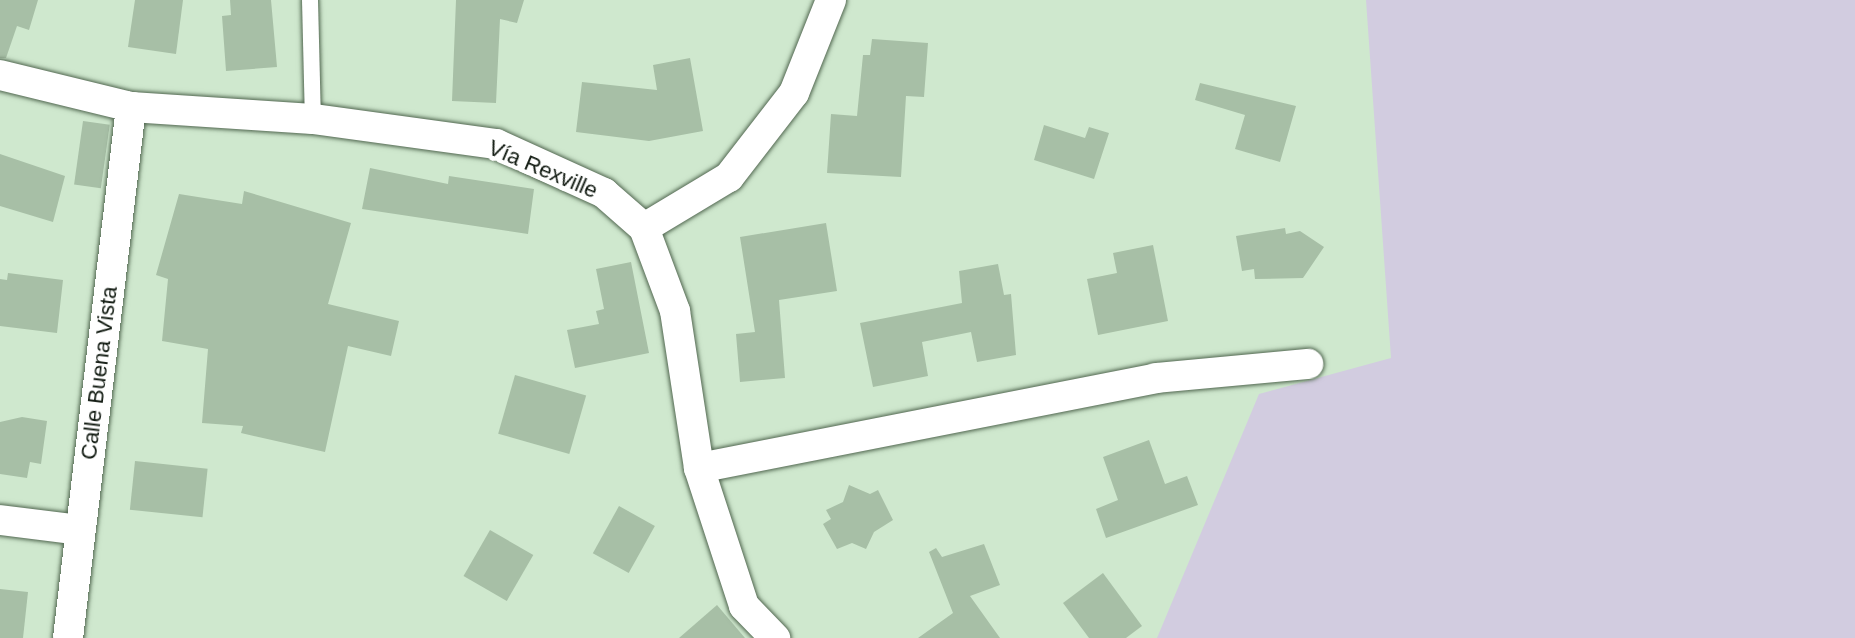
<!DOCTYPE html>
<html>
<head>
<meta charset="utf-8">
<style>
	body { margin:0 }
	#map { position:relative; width:1855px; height:638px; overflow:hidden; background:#cfe8ce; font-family:Helvetica,sans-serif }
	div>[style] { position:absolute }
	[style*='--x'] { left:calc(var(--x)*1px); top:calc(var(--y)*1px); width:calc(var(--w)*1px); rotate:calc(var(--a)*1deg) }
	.green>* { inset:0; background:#d2cce0 }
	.building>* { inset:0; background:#a7bfa6; transform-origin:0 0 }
	.roads { filter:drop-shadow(0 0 2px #516750) drop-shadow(0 0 2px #516750) }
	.service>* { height:16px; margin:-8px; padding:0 8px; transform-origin:8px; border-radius:8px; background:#fff }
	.minor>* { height:30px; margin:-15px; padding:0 15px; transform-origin:15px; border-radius:15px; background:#fff }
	span { translate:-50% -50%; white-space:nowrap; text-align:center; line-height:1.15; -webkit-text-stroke:8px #fff; paint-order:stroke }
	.street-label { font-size:22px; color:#111a11 }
</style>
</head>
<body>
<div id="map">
	<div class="green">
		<i style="clip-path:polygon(1366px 0,1855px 0,1855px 638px,1157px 638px,1259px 394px,1391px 358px)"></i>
	</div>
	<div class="building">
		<i style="clip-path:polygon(0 0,38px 0,29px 30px,17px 26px,6px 58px,0 58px)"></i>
		<i style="clip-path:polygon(135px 0,183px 0,176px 54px,128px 47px)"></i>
		<i style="clip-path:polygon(230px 0,271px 0,277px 67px,226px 71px,222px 16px,231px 15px)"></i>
		<i style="clip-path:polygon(456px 0,524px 0,517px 23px,500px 19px,496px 103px,452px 101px)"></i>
		<i style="clip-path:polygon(872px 39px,928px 43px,924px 97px,906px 96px,901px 177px,827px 173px,831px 114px,857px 116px,863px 55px,870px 55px)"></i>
		<i style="clip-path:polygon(690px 58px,703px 131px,649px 141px,576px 132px,582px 82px,657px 90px,653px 65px)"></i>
		<i style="clip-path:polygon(1200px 83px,1296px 106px,1280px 162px,1235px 149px,1245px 115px,1195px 100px)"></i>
		<i style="left:83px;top:121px;width:27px;height:64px;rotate:8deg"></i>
		<i style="clip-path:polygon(1044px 125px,1085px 138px,1089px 127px,1109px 133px,1094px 179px,1034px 160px)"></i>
		<i style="clip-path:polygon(0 154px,65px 176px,53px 222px,0 206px)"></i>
		<i style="clip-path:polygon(370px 168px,448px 184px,449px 176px,534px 189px,528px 234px,362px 209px)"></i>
		<i style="clip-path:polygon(244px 191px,351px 223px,328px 304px,399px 321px,391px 356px,348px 346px,325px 452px,241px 433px,243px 426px,202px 423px,208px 349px,162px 341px,168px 279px,156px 275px,179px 194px,242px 204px)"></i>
		<i style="clip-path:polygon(826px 223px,837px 291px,779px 300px,785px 378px,740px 382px,736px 334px,755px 332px,740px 237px)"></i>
		<i style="clip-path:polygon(1285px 228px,1286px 234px,1300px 231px,1324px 247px,1303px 278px,1255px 279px,1254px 269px,1242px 271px,1236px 236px)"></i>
		<i style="clip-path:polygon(1153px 245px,1168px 321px,1098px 335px,1087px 279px,1117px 273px,1113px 253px)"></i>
		<i style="clip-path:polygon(631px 262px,649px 353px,575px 368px,567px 330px,599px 324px,596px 311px,604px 309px,596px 269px)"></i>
		<i style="clip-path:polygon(998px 264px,1004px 295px,1011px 294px,1016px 355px,977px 362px,971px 332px,922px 342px,928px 376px,873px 387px,860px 323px,962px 303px,959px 271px)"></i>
		<i style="clip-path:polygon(8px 273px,63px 280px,57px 333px,0 326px,0 279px,7px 280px)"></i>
		<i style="left:515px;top:375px;width:74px;height:61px;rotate:16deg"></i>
		<i style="clip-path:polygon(22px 417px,47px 421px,41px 464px,30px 462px,27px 478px,0 474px,0 422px)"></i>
		<i style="clip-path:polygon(1149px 440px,1165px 484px,1187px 476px,1198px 505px,1106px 538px,1096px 509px,1118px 500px,1103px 457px)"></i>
		<i style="left:135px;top:461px;width:73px;height:49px;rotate:6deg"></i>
		<i style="clip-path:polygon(849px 485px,870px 494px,878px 490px,893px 520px,874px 532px,866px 549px,852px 543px,837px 549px,823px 524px,831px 519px,826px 510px,843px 502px)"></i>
		<i style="left:619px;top:506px;width:41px;height:54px;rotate:29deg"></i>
		<i style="left:490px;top:530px;width:50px;height:53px;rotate:30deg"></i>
		<i style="clip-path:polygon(984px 544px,1000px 585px,970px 596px,1000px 638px,918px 638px,953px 613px,929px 552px,936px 548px,942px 557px)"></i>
		<i style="clip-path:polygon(1103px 573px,1142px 626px,1126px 638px,1089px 638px,1063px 603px)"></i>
		<i style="clip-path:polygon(0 589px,28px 592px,23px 638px,0 638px)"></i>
		<i style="clip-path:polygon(717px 605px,745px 638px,679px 638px)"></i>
	</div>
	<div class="roads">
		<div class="service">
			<i style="--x:310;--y:0;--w:119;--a:88.6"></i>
		</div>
		<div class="minor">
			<i style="--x:0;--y:75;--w:135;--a:13.7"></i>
			<i style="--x:131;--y:107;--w:182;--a:3.8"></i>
			<i style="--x:313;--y:119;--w:185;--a:7.8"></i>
			<i style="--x:496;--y:144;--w:119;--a:24.4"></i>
			<i style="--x:604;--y:193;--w:53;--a:41.2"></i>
			<i style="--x:644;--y:228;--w:89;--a:69.5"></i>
			<i style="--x:675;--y:311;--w:159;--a:81.3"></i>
			<i style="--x:699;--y:468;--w:145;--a:71.9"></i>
			<i style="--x:744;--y:606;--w:45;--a:45.9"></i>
			<i style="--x:644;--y:228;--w:99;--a:-31"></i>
			<i style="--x:729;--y:177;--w:106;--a:-52.3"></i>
			<i style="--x:794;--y:93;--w:100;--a:-68.3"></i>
			<i style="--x:699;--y:468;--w:466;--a:-11.1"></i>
			<i style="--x:1156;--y:378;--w:153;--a:-5.3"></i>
			<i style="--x:0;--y:520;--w:81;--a:7.1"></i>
			<i style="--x:68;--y:638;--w:535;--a:-83.23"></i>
		</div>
	</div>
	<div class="street-label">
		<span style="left:543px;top:169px;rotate:23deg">Vía Rexville</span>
		<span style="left:99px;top:373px;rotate:-83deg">Calle Buena Vista</span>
	</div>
</div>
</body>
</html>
